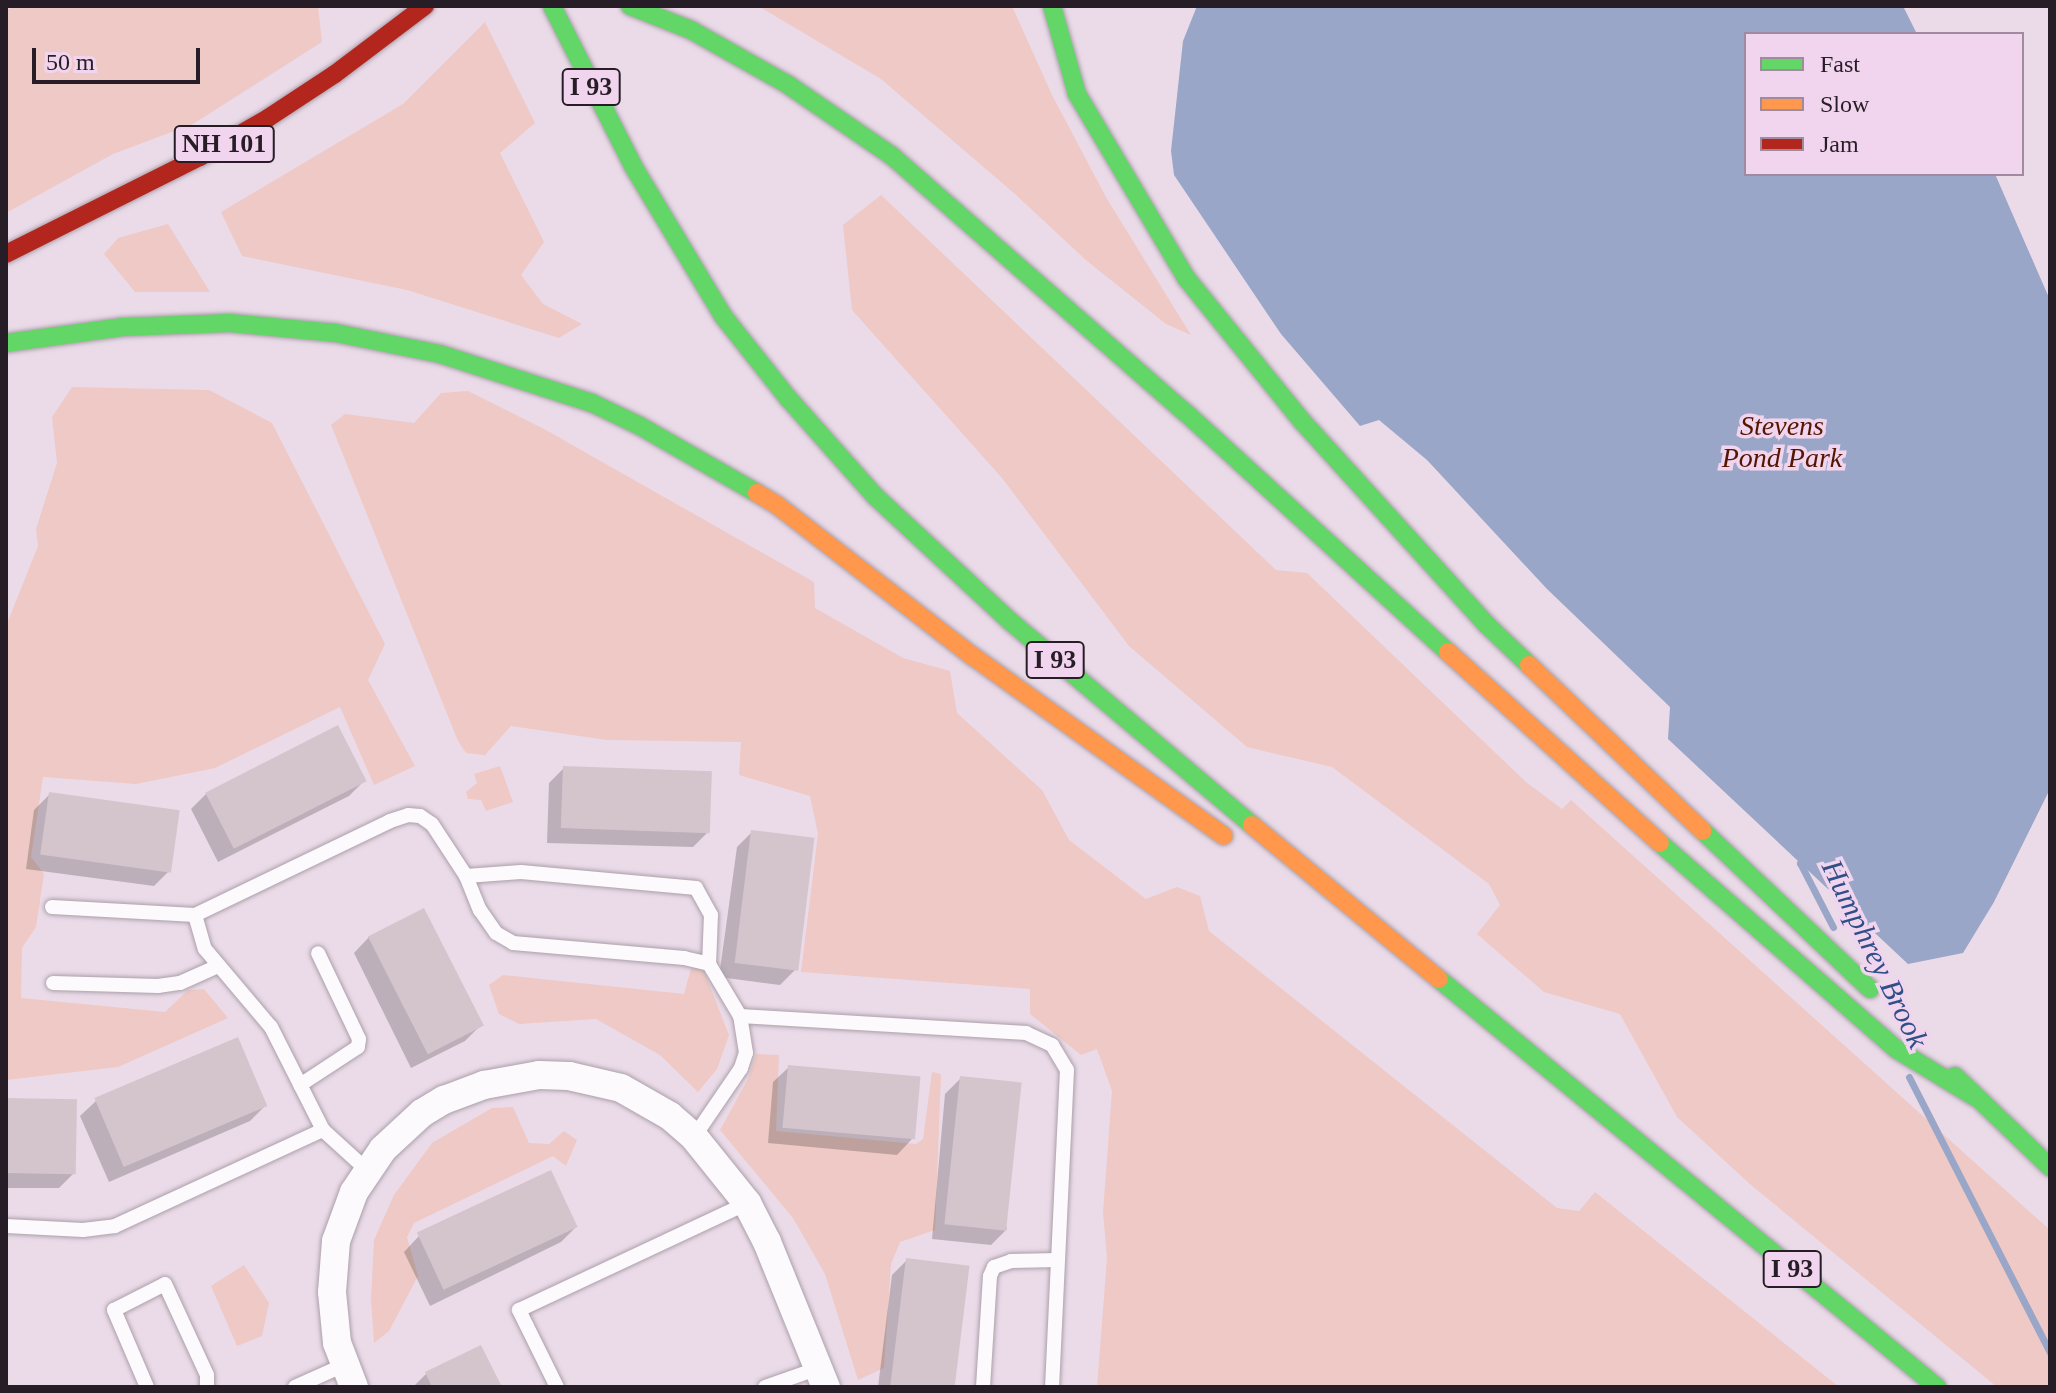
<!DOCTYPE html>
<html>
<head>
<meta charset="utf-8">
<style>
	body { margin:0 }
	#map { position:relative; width:2056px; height:1393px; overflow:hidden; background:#ebdbe9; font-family:Georgia,serif }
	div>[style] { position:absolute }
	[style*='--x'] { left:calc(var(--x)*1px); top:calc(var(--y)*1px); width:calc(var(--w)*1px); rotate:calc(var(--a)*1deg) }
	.green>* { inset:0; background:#eec9c5 }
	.water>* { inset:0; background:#9aa6c7 }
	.shadow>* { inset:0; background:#0003 }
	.stream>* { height:7px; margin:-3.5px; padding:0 3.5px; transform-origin:3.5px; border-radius:3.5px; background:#9aa6c7 }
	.building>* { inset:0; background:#d4c5cd; transform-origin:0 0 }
	.roads { filter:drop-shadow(0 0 2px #aba0aa) drop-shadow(0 0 2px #aba0aa) }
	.lane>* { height:14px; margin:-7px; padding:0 7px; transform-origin:7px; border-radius:7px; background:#fcfafc }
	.street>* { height:28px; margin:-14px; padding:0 14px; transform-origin:14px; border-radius:14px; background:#fcfafc }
	.fast>* { height:18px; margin:-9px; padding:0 9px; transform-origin:9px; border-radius:9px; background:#63d668 }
	.slow>* { height:18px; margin:-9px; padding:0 9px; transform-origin:9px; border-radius:9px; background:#ff974d }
	.jam>* { height:18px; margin:-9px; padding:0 9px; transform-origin:9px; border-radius:9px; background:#b3261e }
	span { translate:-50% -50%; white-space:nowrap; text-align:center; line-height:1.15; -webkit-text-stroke:7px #f1d5ee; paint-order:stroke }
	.shield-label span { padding:2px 6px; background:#f1d5ee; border:2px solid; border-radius:6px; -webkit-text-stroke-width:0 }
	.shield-label { font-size:26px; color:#271d26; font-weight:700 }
	.park-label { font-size:28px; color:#541600; font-style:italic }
	.water-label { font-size:30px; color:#304f86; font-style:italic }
	.frame { position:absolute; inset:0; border:8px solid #271d26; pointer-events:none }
	.legend { position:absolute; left:1744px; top:32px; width:280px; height:144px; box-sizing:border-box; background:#f1d5ee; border:2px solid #a08b9e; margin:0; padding:10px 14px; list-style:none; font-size:24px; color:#271d26 }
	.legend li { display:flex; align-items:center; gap:16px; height:40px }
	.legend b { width:40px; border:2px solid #a08b9e }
	.scale { position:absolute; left:32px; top:48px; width:168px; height:36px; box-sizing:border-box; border:4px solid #271d26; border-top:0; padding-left:10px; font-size:24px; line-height:28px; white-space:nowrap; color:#271d26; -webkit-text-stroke:6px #f1d5ee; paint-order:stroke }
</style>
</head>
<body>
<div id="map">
	<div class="green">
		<i style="clip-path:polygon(17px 6px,318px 6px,322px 42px,193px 124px,113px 154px,6px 213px,6px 10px)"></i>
		<i style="clip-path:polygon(758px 6px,1012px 6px,1052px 95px,1107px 199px,1191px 335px,1166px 324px,1087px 261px,1015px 194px,881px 79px)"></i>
		<i style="clip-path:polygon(485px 22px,535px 123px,500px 153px,544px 242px,521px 275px,543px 304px,582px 324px,559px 338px,407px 290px,242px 256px,221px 212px,403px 104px)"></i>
		<i style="clip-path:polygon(881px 195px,1276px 570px,1307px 573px,1526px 782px,1562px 809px,1571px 800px,2050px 1230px,2050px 1387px,1997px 1387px,1751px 1185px,1677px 1117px,1620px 1014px,1544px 992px,1477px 934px,1500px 905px,1489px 884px,1332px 767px,1247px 747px,1129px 646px,1002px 478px,852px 310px,843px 225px)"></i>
		<i style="clip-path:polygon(168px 224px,210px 292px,135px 292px,104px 254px,118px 238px)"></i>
		<i style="clip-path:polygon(72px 387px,209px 390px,272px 423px,385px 644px,368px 680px,415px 766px,374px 785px,340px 707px,215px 768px,136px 784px,43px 777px,31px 857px,44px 874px,36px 927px,22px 948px,21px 998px,165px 1012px,188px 990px,204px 989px,228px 1018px,118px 1067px,6px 1080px,6px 626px,38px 546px,36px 529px,57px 463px,52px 417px)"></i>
		<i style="clip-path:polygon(468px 391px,544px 429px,814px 582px,815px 608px,903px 658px,950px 671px,957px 713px,1042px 790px,1069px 840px,1146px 899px,1177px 887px,1200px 896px,1209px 931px,1557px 1208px,1579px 1211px,1595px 1192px,1839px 1387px,1097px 1387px,1107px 1258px,1103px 1212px,1112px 1091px,1097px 1049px,1081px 1055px,1030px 1014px,1030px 989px,801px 972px,818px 834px,810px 796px,739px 775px,741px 742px,607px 740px,511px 726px,485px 755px,466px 753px,458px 741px,331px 425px,345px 414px,414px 423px,441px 393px)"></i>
		<i style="clip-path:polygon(500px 766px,513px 802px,486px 811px,481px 800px,468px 799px,466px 792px,477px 783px,474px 774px)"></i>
		<i style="clip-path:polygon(692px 965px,704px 971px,729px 1035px,717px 1069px,698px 1092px,660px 1055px,596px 1019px,519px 1024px,499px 1014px,489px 985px,503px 975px,684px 994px)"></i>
		<i style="clip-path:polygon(756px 1054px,779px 1055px,776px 1131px,916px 1144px,923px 1139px,932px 1072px,941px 1074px,935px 1230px,900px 1242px,891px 1264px,884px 1368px,858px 1380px,825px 1274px,793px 1218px,720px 1130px,748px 1079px)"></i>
		<i style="clip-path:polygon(513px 1107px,529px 1143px,549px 1144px,564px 1131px,577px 1140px,566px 1166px,553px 1156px,414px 1223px,407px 1237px,418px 1276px,389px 1331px,374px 1343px,371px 1299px,374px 1240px,394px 1195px,432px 1143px,492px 1108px)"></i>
		<i style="clip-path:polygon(244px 1265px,269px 1303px,262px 1336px,237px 1346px,211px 1286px)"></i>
	</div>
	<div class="water">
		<i style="clip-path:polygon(1197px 6px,1903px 6px,1917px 34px,1746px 34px,1746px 174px,1995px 174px,2050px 300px,2050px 789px,1994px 902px,1963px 953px,1908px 964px,1668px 739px,1670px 707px,1547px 589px,1427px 460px,1379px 420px,1360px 426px,1281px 334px,1174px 175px,1171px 151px,1183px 41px)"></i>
	</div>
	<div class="shadow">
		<i style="clip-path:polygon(564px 768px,708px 832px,693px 847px,547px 843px,549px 783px)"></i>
		<i style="clip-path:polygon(364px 781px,349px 796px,218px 862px,191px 809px,206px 794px)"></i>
		<i style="clip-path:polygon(50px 794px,169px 871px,154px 886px,26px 869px,34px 810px)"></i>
		<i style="clip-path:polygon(752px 832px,795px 970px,780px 985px,719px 977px,737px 847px)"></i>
		<i style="clip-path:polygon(369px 937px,480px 1026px,465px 1041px,411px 1068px,354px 953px)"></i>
		<i style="clip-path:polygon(789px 1067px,912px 1139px,897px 1155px,768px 1143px,773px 1082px)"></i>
		<i style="clip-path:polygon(961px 1078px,1007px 1229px,991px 1245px,932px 1239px,945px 1094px)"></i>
		<i style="clip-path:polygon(6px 1100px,74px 1173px,59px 1188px,6px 1188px)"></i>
		<i style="clip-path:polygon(96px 1101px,265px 1106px,250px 1121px,109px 1182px,80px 1116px)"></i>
		<i style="clip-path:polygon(576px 1227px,561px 1242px,430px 1306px,404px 1252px,419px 1236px)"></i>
		<i style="clip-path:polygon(907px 1260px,953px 1387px,878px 1387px,892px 1275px)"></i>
		<i style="clip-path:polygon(426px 1374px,500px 1387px,413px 1387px)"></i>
	</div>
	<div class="stream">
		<i style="--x:1804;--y:856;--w:8;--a:120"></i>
		<i style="--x:1800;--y:863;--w:72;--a:62.7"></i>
		<i style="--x:1909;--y:1077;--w:310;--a:62.9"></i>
	</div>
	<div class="building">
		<i style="left:338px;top:725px;width:63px;height:149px;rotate:63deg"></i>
		<i style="left:563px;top:766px;width:149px;height:62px;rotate:2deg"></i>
		<i style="left:49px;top:792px;width:132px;height:63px;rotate:8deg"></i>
		<i style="left:751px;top:830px;width:64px;height:134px;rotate:7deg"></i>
		<i style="left:424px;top:908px;width:132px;height:63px;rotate:63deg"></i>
		<i style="left:238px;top:1037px;width:75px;height:156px;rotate:67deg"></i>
		<i style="left:788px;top:1065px;width:133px;height:63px;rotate:5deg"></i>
		<i style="left:960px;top:1076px;width:62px;height:149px;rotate:6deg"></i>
		<i style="left:6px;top:1098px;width:71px;height:75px;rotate:1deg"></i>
		<i style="left:551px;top:1170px;width:63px;height:148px;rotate:65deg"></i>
		<i style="left:906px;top:1258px;width:64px;height:130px;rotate:7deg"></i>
		<i style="clip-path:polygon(481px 1345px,502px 1387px,432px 1387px,425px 1372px)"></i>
	</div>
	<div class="roads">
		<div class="lane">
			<i style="--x:466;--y:876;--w:37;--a:68"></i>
			<i style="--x:480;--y:910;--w:28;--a:55"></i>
			<i style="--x:496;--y:933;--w:20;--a:30"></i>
			<i style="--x:513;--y:943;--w:172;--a:5"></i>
			<i style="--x:684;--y:958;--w:26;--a:13"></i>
			<i style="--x:52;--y:907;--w:143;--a:3.2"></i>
			<i style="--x:195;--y:915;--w:216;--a:-25.7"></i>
			<i style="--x:390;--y:821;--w:19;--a:-18"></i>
			<i style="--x:408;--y:815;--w:12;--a:5"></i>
			<i style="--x:420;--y:816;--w:14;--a:34"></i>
			<i style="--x:432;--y:824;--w:62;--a:56.8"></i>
			<i style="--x:466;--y:876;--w:55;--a:-4.2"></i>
			<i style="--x:521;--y:872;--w:176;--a:5.2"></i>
			<i style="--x:696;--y:888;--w:31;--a:61"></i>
			<i style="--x:711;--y:915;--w:49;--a:92.3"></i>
			<i style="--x:709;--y:964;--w:61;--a:59.2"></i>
			<i style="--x:195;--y:915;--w:35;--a:74"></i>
			<i style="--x:205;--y:949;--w:102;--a:49.8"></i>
			<i style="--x:271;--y:1027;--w:115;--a:63.2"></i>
			<i style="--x:323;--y:1130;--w:59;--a:42.3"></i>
			<i style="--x:53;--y:983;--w:105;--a:1.6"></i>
			<i style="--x:158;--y:986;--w:22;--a:-8"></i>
			<i style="--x:180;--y:983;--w:42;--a:-24.1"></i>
			<i style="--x:300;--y:1085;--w:69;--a:-33.2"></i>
			<i style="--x:358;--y:1047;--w:8;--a:-83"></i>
			<i style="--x:359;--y:1039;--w:95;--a:-115.5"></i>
			<i style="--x:694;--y:1137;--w:83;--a:-55.7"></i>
			<i style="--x:741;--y:1068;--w:16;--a:-72"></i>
			<i style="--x:746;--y:1053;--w:37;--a:-99"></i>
			<i style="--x:740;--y:1016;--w:287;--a:3.4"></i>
			<i style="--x:1026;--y:1033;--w:29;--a:25"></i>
			<i style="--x:1052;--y:1045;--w:29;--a:59"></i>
			<i style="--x:1067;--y:1070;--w:317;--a:92.7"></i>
			<i style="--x:6;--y:1226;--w:77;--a:3"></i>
			<i style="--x:83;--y:1230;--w:32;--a:-7"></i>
			<i style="--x:115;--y:1226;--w:229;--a:-24.8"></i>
			<i style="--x:147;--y:1387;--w:84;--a:-113.2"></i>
			<i style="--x:114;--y:1310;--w:57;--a:-27"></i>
			<i style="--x:165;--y:1284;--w:100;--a:65.2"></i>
			<i style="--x:207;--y:1375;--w:12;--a:90"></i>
			<i style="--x:295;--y:1387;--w:54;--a:-24.2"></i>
			<i style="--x:557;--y:1387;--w:86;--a:-116.3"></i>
			<i style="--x:519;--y:1310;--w:252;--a:-25.1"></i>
			<i style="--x:765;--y:1387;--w:57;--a:-19.4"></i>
			<i style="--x:983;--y:1387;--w:111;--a:-86.4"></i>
			<i style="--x:990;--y:1276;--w:10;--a:-66"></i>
			<i style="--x:994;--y:1267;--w:18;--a:-19"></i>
			<i style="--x:1011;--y:1261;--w:47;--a:-1.2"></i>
		</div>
		<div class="street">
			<i style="--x:354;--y:1387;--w:47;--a:-111.1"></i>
			<i style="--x:337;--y:1343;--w:51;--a:-95.6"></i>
			<i style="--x:332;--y:1292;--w:51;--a:-85.5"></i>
			<i style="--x:336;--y:1241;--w:52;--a:-69.8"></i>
			<i style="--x:354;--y:1192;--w:52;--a:-56"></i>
			<i style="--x:383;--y:1149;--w:53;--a:-42.7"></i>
			<i style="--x:422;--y:1113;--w:26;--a:-31"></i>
			<i style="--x:444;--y:1100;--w:43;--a:-20.6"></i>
			<i style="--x:484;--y:1085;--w:56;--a:-10.3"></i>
			<i style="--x:539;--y:1075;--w:30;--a:2"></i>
			<i style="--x:569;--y:1076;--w:53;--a:13"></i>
			<i style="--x:621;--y:1088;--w:56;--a:29.7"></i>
			<i style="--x:670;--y:1116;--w:32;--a:41"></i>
			<i style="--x:694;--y:1137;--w:85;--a:51.2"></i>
			<i style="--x:747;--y:1203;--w:44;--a:62.9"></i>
			<i style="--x:767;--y:1242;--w:157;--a:67.9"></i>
		</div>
		<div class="fast">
			<i style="--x:552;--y:6;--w:179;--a:63.1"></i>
			<i style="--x:633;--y:166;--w:175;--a:59"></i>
			<i style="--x:723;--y:316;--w:105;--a:51.6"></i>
			<i style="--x:788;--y:398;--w:132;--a:48.4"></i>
			<i style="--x:876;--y:497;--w:184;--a:42.8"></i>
			<i style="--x:1011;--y:622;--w:315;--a:40.1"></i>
			<i style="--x:630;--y:6;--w:66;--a:21.5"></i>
			<i style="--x:691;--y:30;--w:110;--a:29.4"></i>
			<i style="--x:787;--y:84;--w:127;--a:34.4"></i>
			<i style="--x:892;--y:156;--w:390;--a:41.2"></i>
			<i style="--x:1186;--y:413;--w:355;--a:42.4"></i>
			<i style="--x:1052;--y:6;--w:91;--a:74.1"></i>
			<i style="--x:1077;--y:94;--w:215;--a:59.3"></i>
			<i style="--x:1187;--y:279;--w:183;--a:51"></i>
			<i style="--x:1302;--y:421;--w:274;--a:47.8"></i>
			<i style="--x:1486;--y:624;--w:59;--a:43.6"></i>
			<i style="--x:6;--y:343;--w:118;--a:-7.8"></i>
			<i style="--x:123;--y:327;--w:107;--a:-2.1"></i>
			<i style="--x:230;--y:323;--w:106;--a:5.4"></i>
			<i style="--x:336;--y:333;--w:106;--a:11.4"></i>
			<i style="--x:440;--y:354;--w:160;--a:17.9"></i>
			<i style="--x:592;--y:403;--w:53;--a:25.6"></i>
			<i style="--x:640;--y:426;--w:135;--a:29.8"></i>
			<i style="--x:1703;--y:831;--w:230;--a:43.4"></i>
			<i style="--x:1660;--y:843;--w:313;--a:41.1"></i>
			<i style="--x:1896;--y:1049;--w:92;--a:31.3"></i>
			<i style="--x:1439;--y:979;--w:644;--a:39.33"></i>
			<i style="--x:1955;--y:1076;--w:132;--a:43.8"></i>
		</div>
		<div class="slow">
			<i style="--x:757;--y:493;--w:23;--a:31"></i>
			<i style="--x:777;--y:505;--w:249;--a:37.7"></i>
			<i style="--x:974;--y:657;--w:307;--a:35.6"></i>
			<i style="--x:1448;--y:652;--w:285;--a:42"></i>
			<i style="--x:1529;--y:665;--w:240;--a:43.7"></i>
			<i style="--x:1252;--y:825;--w:242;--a:39.5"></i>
		</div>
		<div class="jam">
			<i style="--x:6;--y:254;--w:217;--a:-26.6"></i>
			<i style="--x:200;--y:157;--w:78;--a:-29.8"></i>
			<i style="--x:268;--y:118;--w:80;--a:-33.3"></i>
			<i style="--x:335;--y:74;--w:113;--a:-37.1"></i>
		</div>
	</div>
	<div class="shield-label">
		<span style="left:591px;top:87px">I 93</span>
		<span style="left:224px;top:144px">NH 101</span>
		<span style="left:1055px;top:660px">I 93</span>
		<span style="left:1792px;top:1269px">I 93</span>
	</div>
	<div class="park-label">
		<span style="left:1782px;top:442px">Stevens<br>Pond Park</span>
	</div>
	<div class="water-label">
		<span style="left:1875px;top:954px;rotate:64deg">Humphrey Brook</span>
	</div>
	<div class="frame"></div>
	<ul class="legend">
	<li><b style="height:10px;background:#63d668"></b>Fast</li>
	<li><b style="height:10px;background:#ff974d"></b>Slow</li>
	<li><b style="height:10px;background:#b3261e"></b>Jam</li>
	</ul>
	<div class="scale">50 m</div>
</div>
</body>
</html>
